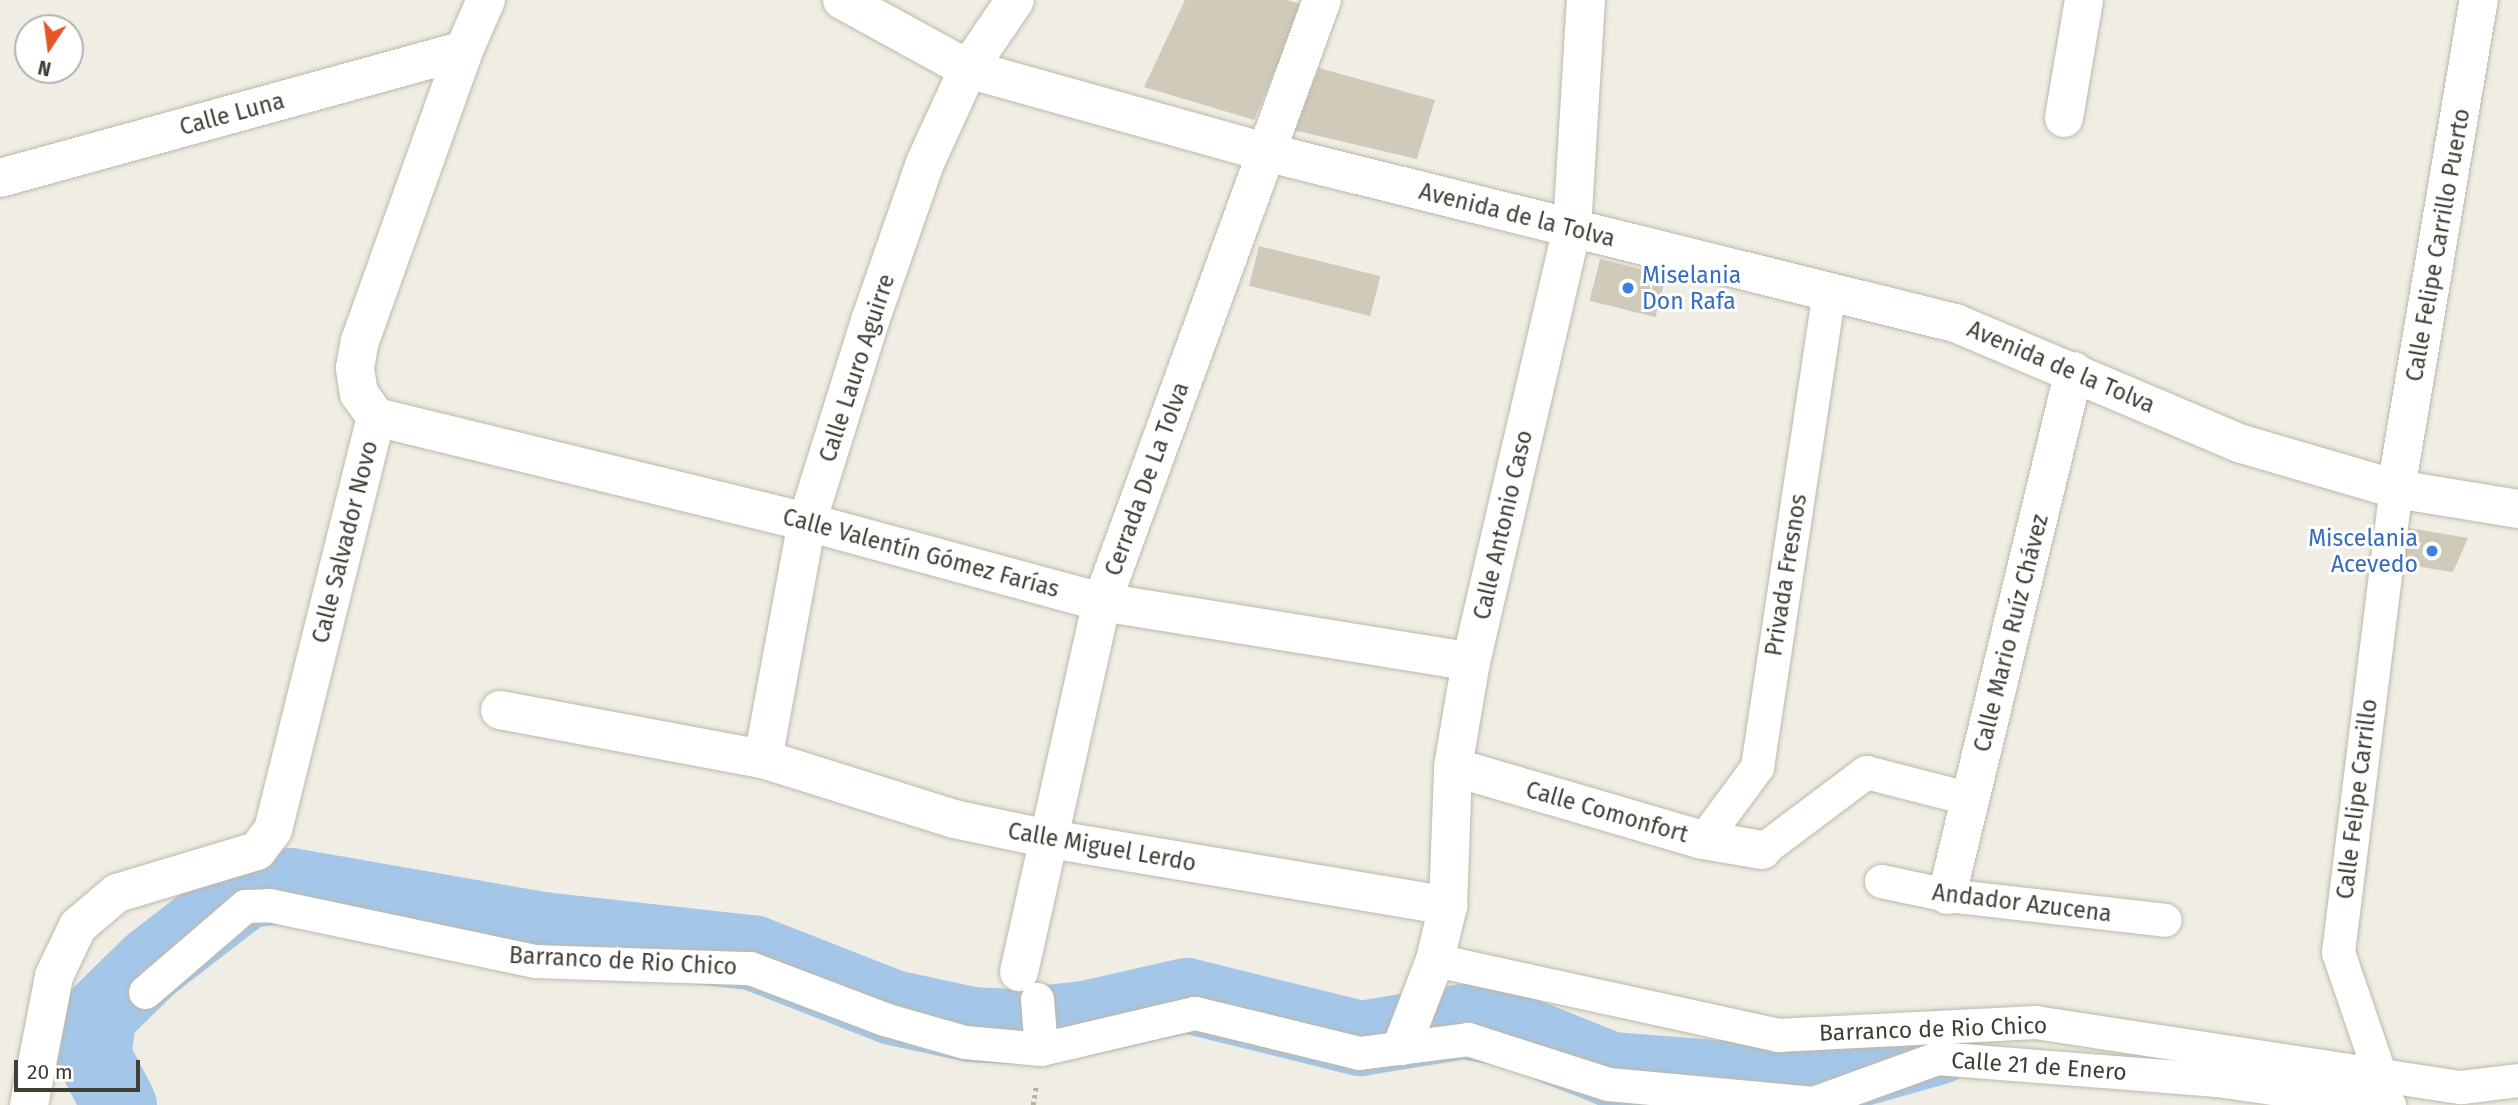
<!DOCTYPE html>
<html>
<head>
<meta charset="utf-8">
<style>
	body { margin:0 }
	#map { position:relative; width:2518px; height:1105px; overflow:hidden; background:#f0eee4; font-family:"Fira Sans",sans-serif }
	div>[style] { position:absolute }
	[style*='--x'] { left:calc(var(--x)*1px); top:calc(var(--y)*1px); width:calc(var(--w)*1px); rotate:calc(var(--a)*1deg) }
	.river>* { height:75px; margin:-37.5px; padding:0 37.5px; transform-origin:37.5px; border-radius:37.5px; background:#a4c6e8 }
	.building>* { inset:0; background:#d0caba; transform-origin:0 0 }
	.path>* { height:4.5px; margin-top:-2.25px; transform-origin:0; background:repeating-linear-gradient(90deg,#bbb39a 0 3.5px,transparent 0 7px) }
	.roads { filter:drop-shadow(0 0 2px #bdb9aa) drop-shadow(0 0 2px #bdb9aa) }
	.pedestrian>* { height:33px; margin:-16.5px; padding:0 16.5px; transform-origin:16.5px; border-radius:16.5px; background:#fff }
	.minor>* { height:38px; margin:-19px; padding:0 19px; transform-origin:19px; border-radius:19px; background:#fff }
	.dots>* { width:19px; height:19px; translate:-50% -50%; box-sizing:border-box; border:4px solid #fff; border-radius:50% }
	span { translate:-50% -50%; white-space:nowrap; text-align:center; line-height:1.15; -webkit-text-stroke:6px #fff; paint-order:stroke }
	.street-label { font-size:23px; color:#413e34 }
	.shop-label { font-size:23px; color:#366cbe }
	.left { translate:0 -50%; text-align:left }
	.right { translate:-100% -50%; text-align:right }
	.north { position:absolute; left:14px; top:14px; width:70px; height:70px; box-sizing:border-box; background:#fff; border:2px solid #b3b2ae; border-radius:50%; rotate:193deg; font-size:19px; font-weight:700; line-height:28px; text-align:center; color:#413e34 }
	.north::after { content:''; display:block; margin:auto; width:24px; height:32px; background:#e65625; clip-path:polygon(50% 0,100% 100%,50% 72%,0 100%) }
	.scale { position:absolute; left:14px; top:1060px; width:126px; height:32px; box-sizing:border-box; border:4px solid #413e34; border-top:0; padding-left:9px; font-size:21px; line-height:24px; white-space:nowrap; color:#413e34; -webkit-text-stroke:5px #fff; paint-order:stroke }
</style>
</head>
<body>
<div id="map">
	<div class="river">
		<i style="--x:119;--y:1105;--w:56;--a:-117.5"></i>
		<i style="--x:93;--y:1055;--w:41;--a:-81.7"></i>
		<i style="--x:99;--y:1014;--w:71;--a:-44.4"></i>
		<i style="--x:150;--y:964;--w:121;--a:-37.6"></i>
		<i style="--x:246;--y:890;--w:44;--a:-6.5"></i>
		<i style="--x:290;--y:885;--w:256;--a:9.9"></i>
		<i style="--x:542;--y:929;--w:211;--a:6.3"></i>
		<i style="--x:752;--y:952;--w:150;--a:21.4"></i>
		<i style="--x:892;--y:1007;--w:81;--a:12.1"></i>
		<i style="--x:971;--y:1024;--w:40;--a:2.9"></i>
		<i style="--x:1011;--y:1026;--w:73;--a:-6.3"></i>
		<i style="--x:1084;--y:1018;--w:105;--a:-12.7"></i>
		<i style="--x:1186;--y:995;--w:179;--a:13.9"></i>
		<i style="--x:1360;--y:1038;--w:105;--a:-9.3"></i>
		<i style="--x:1464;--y:1021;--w:53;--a:10.9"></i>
		<i style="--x:1516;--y:1031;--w:101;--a:22"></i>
		<i style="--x:1610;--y:1069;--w:196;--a:4.4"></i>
		<i style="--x:1805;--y:1084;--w:137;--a:-15.7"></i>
	</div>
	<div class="building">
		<i style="clip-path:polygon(1185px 0,1287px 0,1303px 5px,1254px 120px,1144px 87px)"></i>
		<i style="clip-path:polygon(1319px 68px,1435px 100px,1417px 159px,1293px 130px)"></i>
		<i style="left:1259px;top:246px;width:125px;height:41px;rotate:14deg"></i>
		<i style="left:1600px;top:259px;width:68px;height:43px;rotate:14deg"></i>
		<i style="clip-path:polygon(2403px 527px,2468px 538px,2453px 572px,2401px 564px)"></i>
	</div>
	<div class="path">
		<i style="--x:1033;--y:1105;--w:20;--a:-81"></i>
	</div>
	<div class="roads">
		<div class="pedestrian">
			<i style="--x:1703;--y:840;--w:91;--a:-53.5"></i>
			<i style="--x:1757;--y:767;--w:479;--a:-81.4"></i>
			<i style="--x:1762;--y:850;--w:130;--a:-36.9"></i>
			<i style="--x:1866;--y:772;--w:108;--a:14.4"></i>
			<i style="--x:1881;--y:881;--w:67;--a:12"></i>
			<i style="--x:1947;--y:895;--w:219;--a:6.5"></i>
			<i style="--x:1435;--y:960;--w:351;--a:12.3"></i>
			<i style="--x:1778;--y:1035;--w:257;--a:-2.9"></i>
			<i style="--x:2035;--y:1022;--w:431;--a:8.7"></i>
			<i style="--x:2461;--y:1087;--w:57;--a:-7"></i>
			<i style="--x:145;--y:992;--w:132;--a:-40.7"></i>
			<i style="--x:245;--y:906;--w:24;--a:-2"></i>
			<i style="--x:269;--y:905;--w:272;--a:11.9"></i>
			<i style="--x:535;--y:961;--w:215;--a:1.9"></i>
			<i style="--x:750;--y:968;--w:143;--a:20.8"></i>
			<i style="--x:884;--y:1019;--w:84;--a:15.9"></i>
			<i style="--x:965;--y:1042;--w:76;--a:5.3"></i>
			<i style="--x:1041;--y:1049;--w:158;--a:-13.2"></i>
			<i style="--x:1195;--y:1013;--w:169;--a:13.7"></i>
			<i style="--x:1359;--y:1053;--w:110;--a:-7.3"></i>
			<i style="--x:1468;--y:1039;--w:147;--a:17.8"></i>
			<i style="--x:1608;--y:1084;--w:206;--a:5.3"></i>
			<i style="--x:1813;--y:1103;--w:132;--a:-19.9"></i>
			<i style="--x:1937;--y:1058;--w:281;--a:4.5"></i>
			<i style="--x:2217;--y:1080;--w:174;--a:8.3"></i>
			<i style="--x:1037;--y:999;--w:50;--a:85.4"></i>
			<i style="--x:2374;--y:1091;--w:20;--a:-75"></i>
			<i style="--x:2379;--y:1072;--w:127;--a:-108.9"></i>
			<i style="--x:2338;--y:952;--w:467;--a:-82.9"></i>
		</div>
		<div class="minor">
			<i style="--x:842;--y:0;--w:144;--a:28.7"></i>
			<i style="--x:968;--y:69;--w:308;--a:15.6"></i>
			<i style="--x:1265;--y:152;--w:711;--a:13.92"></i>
			<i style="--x:1955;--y:323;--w:311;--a:22.9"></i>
			<i style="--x:2242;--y:444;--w:160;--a:16.3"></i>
			<i style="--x:2396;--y:489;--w:124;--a:9.3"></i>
			<i style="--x:2064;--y:118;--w:120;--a:-80.4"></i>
			<i style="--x:0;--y:178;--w:481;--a:-15.4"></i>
			<i style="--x:376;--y:417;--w:444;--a:13.7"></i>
			<i style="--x:807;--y:522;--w:306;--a:15.2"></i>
			<i style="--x:1102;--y:602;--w:374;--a:9.2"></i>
			<i style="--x:2396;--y:489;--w:496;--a:-80.4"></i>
			<i style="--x:500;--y:710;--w:268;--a:10.6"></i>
			<i style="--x:763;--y:759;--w:200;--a:17.4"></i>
			<i style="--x:954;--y:819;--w:97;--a:11.9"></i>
			<i style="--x:1049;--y:839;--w:405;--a:9.5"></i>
			<i style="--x:763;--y:759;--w:241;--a:-79.5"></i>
			<i style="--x:807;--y:522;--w:211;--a:-72.6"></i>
			<i style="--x:870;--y:321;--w:167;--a:-70.8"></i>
			<i style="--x:925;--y:163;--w:103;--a:-65.4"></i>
			<i style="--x:968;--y:69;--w:83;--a:-55.7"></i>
			<i style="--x:1453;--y:767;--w:260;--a:16.3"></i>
			<i style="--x:1703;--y:840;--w:60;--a:9.6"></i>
			<i style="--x:1947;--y:895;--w:539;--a:-76.38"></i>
			<i style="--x:1019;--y:972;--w:379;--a:-77.4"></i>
			<i style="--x:1102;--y:602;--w:641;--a:-69.93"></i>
			<i style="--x:1402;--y:1046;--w:92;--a:-69"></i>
			<i style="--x:1435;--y:960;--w:56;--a:-76.5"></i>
			<i style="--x:1448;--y:906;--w:139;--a:-87.9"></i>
			<i style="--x:1453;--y:767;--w:107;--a:-80.3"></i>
			<i style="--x:1471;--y:662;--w:446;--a:-76.9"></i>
			<i style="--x:1572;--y:228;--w:228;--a:-86.5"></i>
			<i style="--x:29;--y:1105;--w:131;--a:-79"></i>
			<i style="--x:54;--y:976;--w:55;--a:-64.4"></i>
			<i style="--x:78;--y:926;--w:51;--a:-40.2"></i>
			<i style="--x:117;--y:893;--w:146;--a:-16.7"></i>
			<i style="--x:257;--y:851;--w:26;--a:-53"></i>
			<i style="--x:273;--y:830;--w:426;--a:-76"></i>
			<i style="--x:376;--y:417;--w:29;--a:-126"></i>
			<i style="--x:359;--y:394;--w:26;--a:-99"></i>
			<i style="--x:355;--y:368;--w:27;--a:-80"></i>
			<i style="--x:360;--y:341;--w:309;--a:-70.3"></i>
			<i style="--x:464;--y:50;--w:55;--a:-66.3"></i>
		</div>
	</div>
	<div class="dots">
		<i style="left:1628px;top:288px;background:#3f7fe0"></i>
		<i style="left:2432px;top:551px;background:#3f7fe0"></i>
	</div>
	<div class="street-label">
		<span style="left:232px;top:114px;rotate:-15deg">Calle Luna</span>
		<span style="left:1517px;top:215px;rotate:14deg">Avenida de la Tolva</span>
		<span style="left:2438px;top:245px;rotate:-80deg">Calle Felipe Carrillo Puerto</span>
		<span style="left:2061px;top:367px;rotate:23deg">Avenida de la Tolva</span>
		<span style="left:857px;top:368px;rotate:-72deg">Calle Lauro Aguirre</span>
		<span style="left:1147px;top:479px;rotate:-70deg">Cerrada De La Tolva</span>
		<span style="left:1503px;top:525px;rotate:-77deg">Calle Antonio Caso</span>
		<span style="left:345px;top:542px;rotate:-76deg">Calle Salvador Novo</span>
		<span style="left:921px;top:553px;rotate:15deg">Calle Valentín Gómez Farías</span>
		<span style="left:1786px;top:575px;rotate:-81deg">Privada Fresnos</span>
		<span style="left:2011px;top:633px;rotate:-76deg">Calle Mario Ruíz Chávez</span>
		<span style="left:2357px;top:799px;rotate:-83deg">Calle Felipe Carrillo</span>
		<span style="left:1607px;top:812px;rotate:16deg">Calle Comonfort</span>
		<span style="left:1102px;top:847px;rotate:10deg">Calle Miguel Lerdo</span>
		<span style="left:2022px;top:903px;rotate:7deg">Andador Azucena</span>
		<span style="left:623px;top:961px;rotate:3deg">Barranco de Rio Chico</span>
		<span style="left:1933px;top:1029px;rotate:-2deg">Barranco de Rio Chico</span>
		<span style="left:2039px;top:1066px;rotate:4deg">Calle 21 de Enero</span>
	</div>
	<div class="shop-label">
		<span class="left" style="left:1642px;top:288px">Miselania<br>Don Rafa</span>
		<span class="right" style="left:2418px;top:551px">Miscelania<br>Acevedo</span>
	</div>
	<div class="north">N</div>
	<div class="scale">20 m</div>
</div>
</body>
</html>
